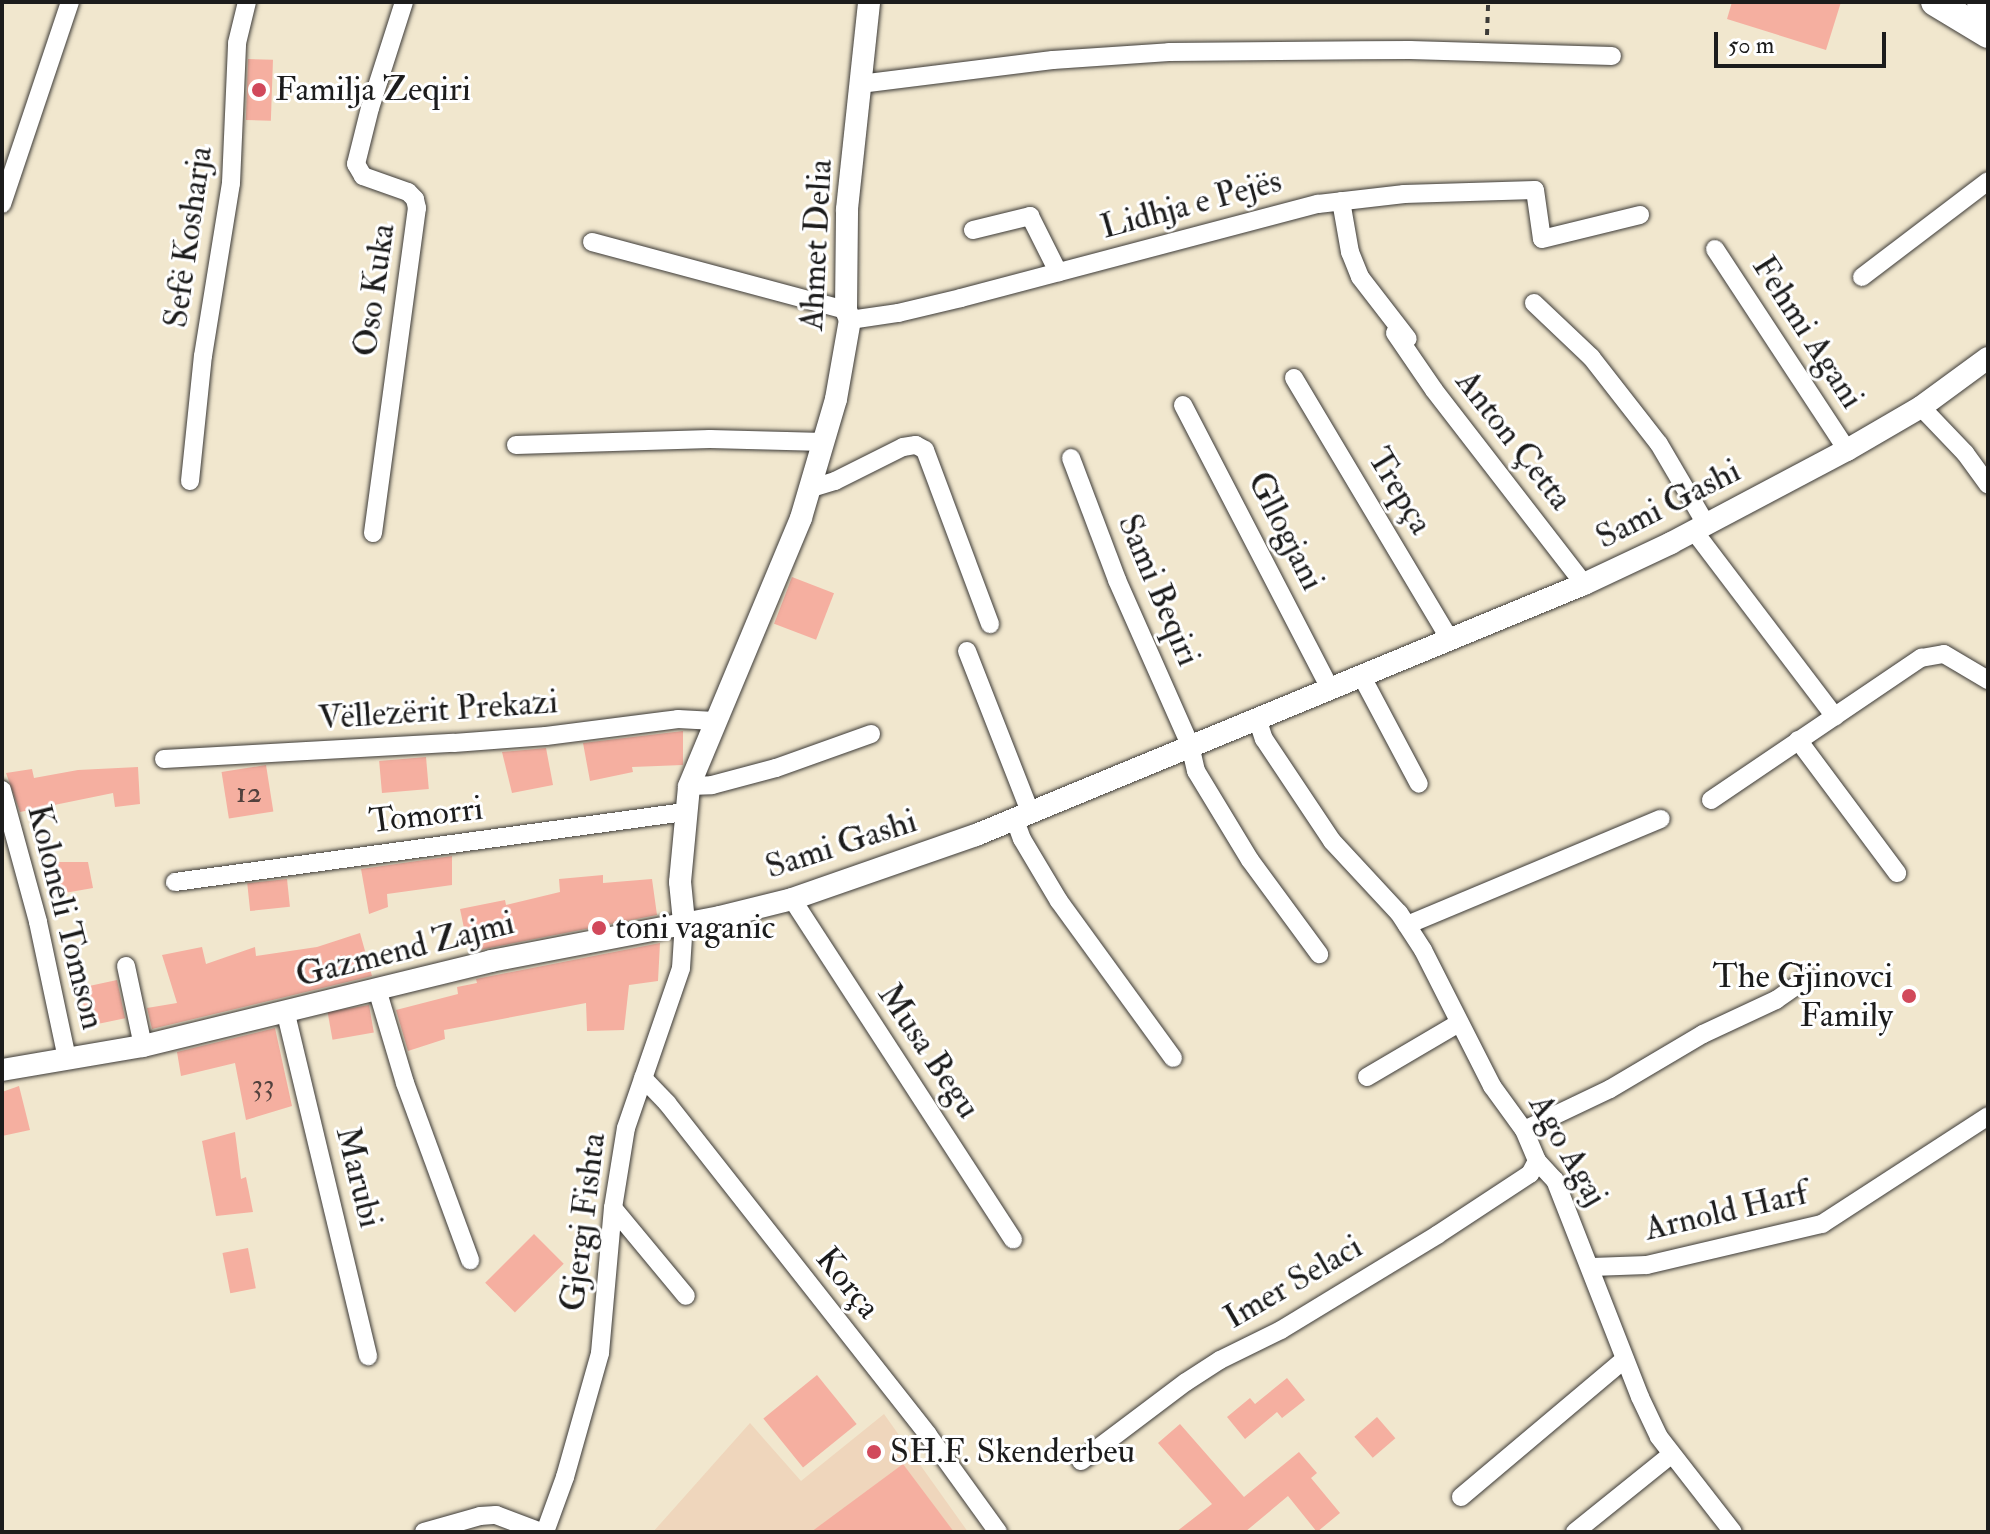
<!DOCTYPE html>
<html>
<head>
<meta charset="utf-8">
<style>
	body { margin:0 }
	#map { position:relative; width:1990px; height:1534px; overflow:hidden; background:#f1e7ce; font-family:"IM FELL Double Pica",serif }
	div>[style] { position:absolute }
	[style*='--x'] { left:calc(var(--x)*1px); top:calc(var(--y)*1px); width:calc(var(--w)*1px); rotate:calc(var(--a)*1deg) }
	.built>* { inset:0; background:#efd6bc }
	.building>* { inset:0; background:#f5afa0; transform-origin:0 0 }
	.path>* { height:4px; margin-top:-2px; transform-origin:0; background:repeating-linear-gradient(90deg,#3c3a37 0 6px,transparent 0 12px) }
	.roads { filter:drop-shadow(0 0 2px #3c3a37) drop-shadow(0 0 2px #3c3a37) }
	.minor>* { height:18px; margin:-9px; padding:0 9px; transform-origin:9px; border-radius:9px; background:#fff }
	.tertiary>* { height:22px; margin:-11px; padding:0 11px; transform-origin:11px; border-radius:11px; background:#fff }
	.primary>* { height:28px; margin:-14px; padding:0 14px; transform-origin:14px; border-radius:14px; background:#fff }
	.dots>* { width:22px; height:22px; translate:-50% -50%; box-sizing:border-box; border:4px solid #fff; border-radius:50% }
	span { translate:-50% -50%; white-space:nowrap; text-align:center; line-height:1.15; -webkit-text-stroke:6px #fff; paint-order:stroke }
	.number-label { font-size:30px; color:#52413d }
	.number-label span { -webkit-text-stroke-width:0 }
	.poi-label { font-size:34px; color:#1c1c1c }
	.left { translate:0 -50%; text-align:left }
	.right { translate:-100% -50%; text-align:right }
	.street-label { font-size:34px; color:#1c1c1c }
	.frame { position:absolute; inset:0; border:4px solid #1c1c1c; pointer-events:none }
	.scale { position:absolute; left:1714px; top:32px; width:172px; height:36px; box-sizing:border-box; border:4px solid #1c1c1c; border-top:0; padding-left:10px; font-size:24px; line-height:28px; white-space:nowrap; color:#1c1c1c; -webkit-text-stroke:6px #fff; paint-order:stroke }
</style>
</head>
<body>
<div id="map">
	<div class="built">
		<i style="clip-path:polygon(884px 1414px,968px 1532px,653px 1532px,750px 1423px,801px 1481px)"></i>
	</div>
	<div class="building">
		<i style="clip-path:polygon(1732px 2px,1841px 2px,1826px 50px,1727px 19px)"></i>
		<i style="left:248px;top:59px;width:25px;height:61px;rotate:2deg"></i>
		<i style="left:792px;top:577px;width:45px;height:50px;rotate:21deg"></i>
		<i style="clip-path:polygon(683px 731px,683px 765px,632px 767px,633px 772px,590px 781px,583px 743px)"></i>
		<i style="clip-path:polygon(546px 748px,553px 785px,512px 793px,502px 752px)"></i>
		<i style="left:426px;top:757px;width:32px;height:47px;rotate:85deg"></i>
		<i style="left:266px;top:765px;width:47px;height:45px;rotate:81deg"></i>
		<i style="clip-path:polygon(138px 767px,140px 804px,115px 807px,113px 793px,20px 812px,6px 773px,32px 769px,34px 778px,78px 770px)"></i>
		<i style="clip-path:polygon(452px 856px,452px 885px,387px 894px,388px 907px,369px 914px,361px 869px)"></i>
		<i style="clip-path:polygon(50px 862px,88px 862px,93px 888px,53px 895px)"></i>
		<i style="clip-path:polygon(603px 875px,603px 883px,652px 879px,657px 915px,469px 952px,460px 909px,505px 900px,506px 905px,560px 892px,559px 879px)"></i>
		<i style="left:287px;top:879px;width:28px;height:40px;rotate:84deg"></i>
		<i style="clip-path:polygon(360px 933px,372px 976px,152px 1029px,147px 1008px,177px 1003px,162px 955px,202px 947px,206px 964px,255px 947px,256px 956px,317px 947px)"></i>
		<i style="clip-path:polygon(660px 943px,658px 981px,629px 985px,624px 1030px,587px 1031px,586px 1003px,444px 1030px,445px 1039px,408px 1051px,396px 1010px,458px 994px,457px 987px,477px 983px,476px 979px)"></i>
		<i style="left:117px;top:980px;width:39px;height:38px;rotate:78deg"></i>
		<i style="left:369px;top:1005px;width:28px;height:42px;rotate:80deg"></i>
		<i style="clip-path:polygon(275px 1028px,292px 1106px,246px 1120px,235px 1063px,181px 1076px,177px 1052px)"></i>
		<i style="clip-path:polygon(19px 1086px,30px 1130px,2px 1136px,2px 1092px)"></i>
		<i style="clip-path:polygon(235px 1132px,241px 1179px,246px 1177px,253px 1212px,216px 1216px,202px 1141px)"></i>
		<i style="left:534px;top:1234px;width:42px;height:69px;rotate:45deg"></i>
		<i style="left:248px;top:1248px;width:41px;height:26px;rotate:79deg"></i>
		<i style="left:817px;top:1375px;width:63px;height:69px;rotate:51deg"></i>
		<i style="clip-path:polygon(1287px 1378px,1305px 1400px,1282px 1418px,1277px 1412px,1245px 1439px,1227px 1417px,1250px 1398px,1255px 1404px)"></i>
		<i style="left:1377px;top:1417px;width:28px;height:30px;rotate:49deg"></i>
		<i style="clip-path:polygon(1180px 1424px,1244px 1497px,1299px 1452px,1317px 1473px,1311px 1478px,1340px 1513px,1317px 1532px,1288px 1496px,1245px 1532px,1176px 1532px,1212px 1504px,1158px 1443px)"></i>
		<i style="clip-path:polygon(903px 1464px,954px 1532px,811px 1532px)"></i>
	</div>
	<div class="path">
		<i style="--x:1487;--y:35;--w:33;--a:-88"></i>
	</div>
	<div class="roads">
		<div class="minor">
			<i style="--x:860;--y:84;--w:194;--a:-7.1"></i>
			<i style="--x:1053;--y:60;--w:116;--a:-3.9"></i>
			<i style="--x:1169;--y:52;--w:241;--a:-0.5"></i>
			<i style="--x:1410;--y:50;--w:202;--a:1.7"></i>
			<i style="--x:1341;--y:201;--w:52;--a:80"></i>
			<i style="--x:1350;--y:252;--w:27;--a:68"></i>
			<i style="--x:1360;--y:277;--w:78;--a:52.3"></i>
			<i style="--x:2;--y:204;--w:213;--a:-71.4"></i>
			<i style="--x:973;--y:230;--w:59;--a:-13.8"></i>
			<i style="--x:1030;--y:216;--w:63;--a:63.4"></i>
			<i style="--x:592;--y:242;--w:263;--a:15"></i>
			<i style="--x:1715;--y:249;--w:240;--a:56.7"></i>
			<i style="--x:1862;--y:277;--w:158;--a:-37.3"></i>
			<i style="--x:1534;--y:303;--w:79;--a:43.5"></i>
			<i style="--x:1591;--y:357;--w:110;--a:52"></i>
			<i style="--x:1659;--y:444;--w:93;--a:59.6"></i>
			<i style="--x:850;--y:320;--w:49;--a:-8.3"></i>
			<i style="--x:898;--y:313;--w:65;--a:-13.4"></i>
			<i style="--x:961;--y:298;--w:369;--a:-14.8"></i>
			<i style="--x:1318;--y:204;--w:87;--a:-6.6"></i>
			<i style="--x:1404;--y:194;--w:131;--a:-1.7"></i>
			<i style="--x:1535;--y:190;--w:49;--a:81.9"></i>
			<i style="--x:1542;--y:239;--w:101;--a:-13.8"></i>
			<i style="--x:1395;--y:333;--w:69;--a:55.6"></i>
			<i style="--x:1434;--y:390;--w:245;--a:52.3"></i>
			<i style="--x:1294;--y:378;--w:303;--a:59.2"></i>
			<i style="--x:1183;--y:405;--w:319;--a:62.6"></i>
			<i style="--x:1921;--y:407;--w:64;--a:46.3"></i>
			<i style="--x:1965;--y:453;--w:39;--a:54"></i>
			<i style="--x:516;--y:445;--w:194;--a:-1.8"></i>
			<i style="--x:710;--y:439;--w:114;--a:1.5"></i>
			<i style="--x:1071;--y:458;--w:130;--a:69.3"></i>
			<i style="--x:1117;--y:580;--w:180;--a:66.1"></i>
			<i style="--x:1190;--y:745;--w:27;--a:77"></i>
			<i style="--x:1196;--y:771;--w:104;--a:58.8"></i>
			<i style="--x:1250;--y:860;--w:117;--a:53.7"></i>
			<i style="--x:190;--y:481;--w:126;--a:-84.1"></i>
			<i style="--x:203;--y:356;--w:175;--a:-80.8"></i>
			<i style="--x:231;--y:183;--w:140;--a:-87.5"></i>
			<i style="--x:237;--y:43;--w:42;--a:-76.3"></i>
			<i style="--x:812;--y:488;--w:24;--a:-17"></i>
			<i style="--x:835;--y:481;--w:76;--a:-26.6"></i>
			<i style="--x:903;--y:447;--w:13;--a:-9"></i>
			<i style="--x:916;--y:445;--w:10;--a:29"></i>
			<i style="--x:925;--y:450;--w:186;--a:69.5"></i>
			<i style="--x:1694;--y:531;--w:233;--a:52.8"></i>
			<i style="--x:373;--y:533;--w:328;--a:-82.3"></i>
			<i style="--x:417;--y:208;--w:9;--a:-103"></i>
			<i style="--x:415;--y:199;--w:10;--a:-135"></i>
			<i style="--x:408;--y:192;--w:48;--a:-160.4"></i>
			<i style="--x:363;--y:176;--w:14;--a:-120"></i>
			<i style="--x:356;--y:164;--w:58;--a:-76"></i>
			<i style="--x:370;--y:108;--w:111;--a:-72.2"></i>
			<i style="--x:967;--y:651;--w:173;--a:68.6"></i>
			<i style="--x:1361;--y:675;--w:123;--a:62"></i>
			<i style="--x:1257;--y:718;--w:22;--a:72"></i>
			<i style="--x:1264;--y:739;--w:123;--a:56.3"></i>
			<i style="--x:1332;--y:841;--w:98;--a:47.1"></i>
			<i style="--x:1399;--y:913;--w:44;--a:57"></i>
			<i style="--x:1423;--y:950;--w:153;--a:63.1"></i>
			<i style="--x:1492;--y:1086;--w:54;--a:54"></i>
			<i style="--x:1524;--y:1130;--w:34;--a:67"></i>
			<i style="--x:1537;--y:1161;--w:26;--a:47"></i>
			<i style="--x:1555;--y:1180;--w:233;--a:68.6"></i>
			<i style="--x:1640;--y:1397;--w:44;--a:64.6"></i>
			<i style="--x:1659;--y:1437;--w:120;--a:52.1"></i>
			<i style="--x:1798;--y:740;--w:166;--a:53.3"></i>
			<i style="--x:164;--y:759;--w:290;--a:-3.2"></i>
			<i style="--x:454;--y:743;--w:92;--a:-4.4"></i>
			<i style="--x:546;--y:736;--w:133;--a:-7.3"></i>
			<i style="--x:678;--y:719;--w:37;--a:3"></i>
			<i style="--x:689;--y:786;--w:23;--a:-2"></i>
			<i style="--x:712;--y:785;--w:66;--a:-14.9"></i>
			<i style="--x:776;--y:768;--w:101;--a:-19.7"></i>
			<i style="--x:2;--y:790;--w:137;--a:74.7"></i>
			<i style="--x:38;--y:922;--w:140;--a:78"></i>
			<i style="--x:1711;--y:800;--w:254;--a:-34.1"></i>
			<i style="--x:1921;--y:658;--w:23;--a:-10"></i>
			<i style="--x:1944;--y:654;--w:51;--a:30.6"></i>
			<i style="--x:1015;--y:820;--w:20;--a:70"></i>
			<i style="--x:1022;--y:839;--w:72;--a:59.2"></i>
			<i style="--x:1059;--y:901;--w:194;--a:54"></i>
			<i style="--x:175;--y:882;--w:515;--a:-7.82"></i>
			<i style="--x:792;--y:899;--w:406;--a:57"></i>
			<i style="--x:1407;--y:925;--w:275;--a:-22.7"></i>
			<i style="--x:126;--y:966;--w:82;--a:78"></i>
			<i style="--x:377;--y:989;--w:98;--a:73.4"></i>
			<i style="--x:405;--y:1083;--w:189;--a:69.8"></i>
			<i style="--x:286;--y:1014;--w:352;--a:76.5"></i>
			<i style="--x:1367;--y:1077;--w:107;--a:-30.4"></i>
			<i style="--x:643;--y:1078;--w:35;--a:46"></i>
			<i style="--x:667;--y:1103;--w:422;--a:51.8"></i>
			<i style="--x:928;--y:1435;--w:120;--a:54.2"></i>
			<i style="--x:1524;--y:1130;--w:95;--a:-25.5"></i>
			<i style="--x:1610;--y:1089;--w:108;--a:-30.6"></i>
			<i style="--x:1703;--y:1034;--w:81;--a:-25"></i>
			<i style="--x:1776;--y:1000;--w:39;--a:-35"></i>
			<i style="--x:613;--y:1208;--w:114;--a:50.3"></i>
			<i style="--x:1592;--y:1267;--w:55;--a:-2.1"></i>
			<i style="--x:1647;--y:1265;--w:180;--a:-13.2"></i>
			<i style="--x:1822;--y:1224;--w:198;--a:-33"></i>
			<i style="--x:1081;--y:1461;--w:131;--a:-37"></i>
			<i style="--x:1186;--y:1382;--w:40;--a:-32.9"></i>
			<i style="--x:1220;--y:1360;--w:68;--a:-26.2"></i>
			<i style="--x:1281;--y:1330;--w:183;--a:-31.3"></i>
			<i style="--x:1437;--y:1235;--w:111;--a:-33.3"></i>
			<i style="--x:1530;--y:1174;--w:15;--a:-62"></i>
			<i style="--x:1461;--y:1497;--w:214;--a:-40.1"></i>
			<i style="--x:424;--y:1532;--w:58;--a:-15.9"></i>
			<i style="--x:480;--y:1516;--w:16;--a:-4"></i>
			<i style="--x:496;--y:1515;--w:48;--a:20.7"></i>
			<i style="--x:545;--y:1532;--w:59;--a:-70"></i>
			<i style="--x:565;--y:1477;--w:129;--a:-74.2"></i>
			<i style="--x:600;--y:1353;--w:146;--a:-84.9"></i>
			<i style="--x:613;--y:1208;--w:81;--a:-80.8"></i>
			<i style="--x:626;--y:1128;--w:169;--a:-71"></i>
			<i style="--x:681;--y:968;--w:46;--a:-86.3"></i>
			<i style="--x:1575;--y:1532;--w:124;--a:-38.8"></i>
		</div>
		<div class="tertiary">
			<i style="--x:684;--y:922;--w:40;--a:-95.7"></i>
			<i style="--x:680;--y:882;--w:96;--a:-84.6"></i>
			<i style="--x:689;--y:786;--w:290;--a:-67.3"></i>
			<i style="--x:801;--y:518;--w:124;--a:-73.6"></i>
			<i style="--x:836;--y:399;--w:80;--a:-80"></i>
			<i style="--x:850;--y:320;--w:11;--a:-112"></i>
			<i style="--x:846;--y:310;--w:101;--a:-89.4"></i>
			<i style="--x:847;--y:209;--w:208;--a:-83.9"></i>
			<i style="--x:2;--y:1070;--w:143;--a:-9.7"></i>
			<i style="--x:143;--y:1046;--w:358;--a:-13.7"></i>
			<i style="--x:491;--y:961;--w:233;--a:-10.9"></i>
			<i style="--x:720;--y:917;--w:74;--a:-14"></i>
			<i style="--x:792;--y:899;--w:195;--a:-19.2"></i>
			<i style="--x:976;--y:835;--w:658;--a:-22.43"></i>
			<i style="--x:1584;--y:584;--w:96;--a:-25.2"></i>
			<i style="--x:1671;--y:543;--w:199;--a:-27.9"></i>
			<i style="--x:1847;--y:450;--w:86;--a:-30.2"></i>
			<i style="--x:1921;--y:407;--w:83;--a:-36.2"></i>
		</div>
		<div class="primary">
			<i style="--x:1935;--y:2;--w:62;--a:31.1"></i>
			<i style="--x:1981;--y:2;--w:21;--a:71"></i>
		</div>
	</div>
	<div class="dots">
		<i style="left:259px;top:90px;background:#d1495b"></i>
		<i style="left:599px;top:928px;background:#d1495b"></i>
		<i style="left:1909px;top:996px;background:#d1495b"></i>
		<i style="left:874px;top:1452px;background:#d1495b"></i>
	</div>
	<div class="number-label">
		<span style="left:249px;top:793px">12</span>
		<span style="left:263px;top:1085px">33</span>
	</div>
	<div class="poi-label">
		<span class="left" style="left:275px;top:90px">Familja Zeqiri</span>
		<span class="left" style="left:615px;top:928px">toni vaganic</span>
		<span class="right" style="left:1893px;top:996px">The Gjinovci<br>Family</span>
		<span class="left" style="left:890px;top:1452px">SH.F. Skenderbeu</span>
	</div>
	<div class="street-label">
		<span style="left:1191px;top:204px;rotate:-15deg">Lidhja e Pejës</span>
		<span style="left:188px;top:237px;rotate:-82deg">Sefë Kosharja</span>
		<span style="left:816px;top:245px;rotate:-87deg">Ahmet Delia</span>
		<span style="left:374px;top:290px;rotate:-82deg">Oso Kuka</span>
		<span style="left:1808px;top:332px;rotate:57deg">Fehmi Agani</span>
		<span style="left:1514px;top:440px;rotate:52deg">Anton Çetta</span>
		<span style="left:1400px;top:491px;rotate:59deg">Trepça</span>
		<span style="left:1668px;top:504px;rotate:-27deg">Sami Gashi</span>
		<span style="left:1286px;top:531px;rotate:63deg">Gllogjani</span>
		<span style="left:1159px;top:590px;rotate:67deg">Sami Beqiri</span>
		<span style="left:438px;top:710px;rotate:-4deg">Vëllezërit Prekazi</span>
		<span style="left:426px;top:815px;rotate:-7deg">Tomorri</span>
		<span style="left:841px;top:844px;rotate:-18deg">Sami Gashi</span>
		<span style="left:66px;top:917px;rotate:76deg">Koloneli Tomson</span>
		<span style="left:405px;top:949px;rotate:-14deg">Gazmend Zajmi</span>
		<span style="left:929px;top:1051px;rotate:56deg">Musa Begu</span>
		<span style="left:1568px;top:1150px;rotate:60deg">Ago Agaj</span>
		<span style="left:359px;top:1177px;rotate:76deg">Marubi</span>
		<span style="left:1726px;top:1211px;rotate:-13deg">Arnold Harf</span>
		<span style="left:583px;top:1222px;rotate:-83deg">Gjergj Fishta</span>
		<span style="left:1293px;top:1282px;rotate:-30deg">Imer Selaci</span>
		<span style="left:848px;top:1283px;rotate:51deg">Korça</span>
	</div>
	<div class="frame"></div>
	<div class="scale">50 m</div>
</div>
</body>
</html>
